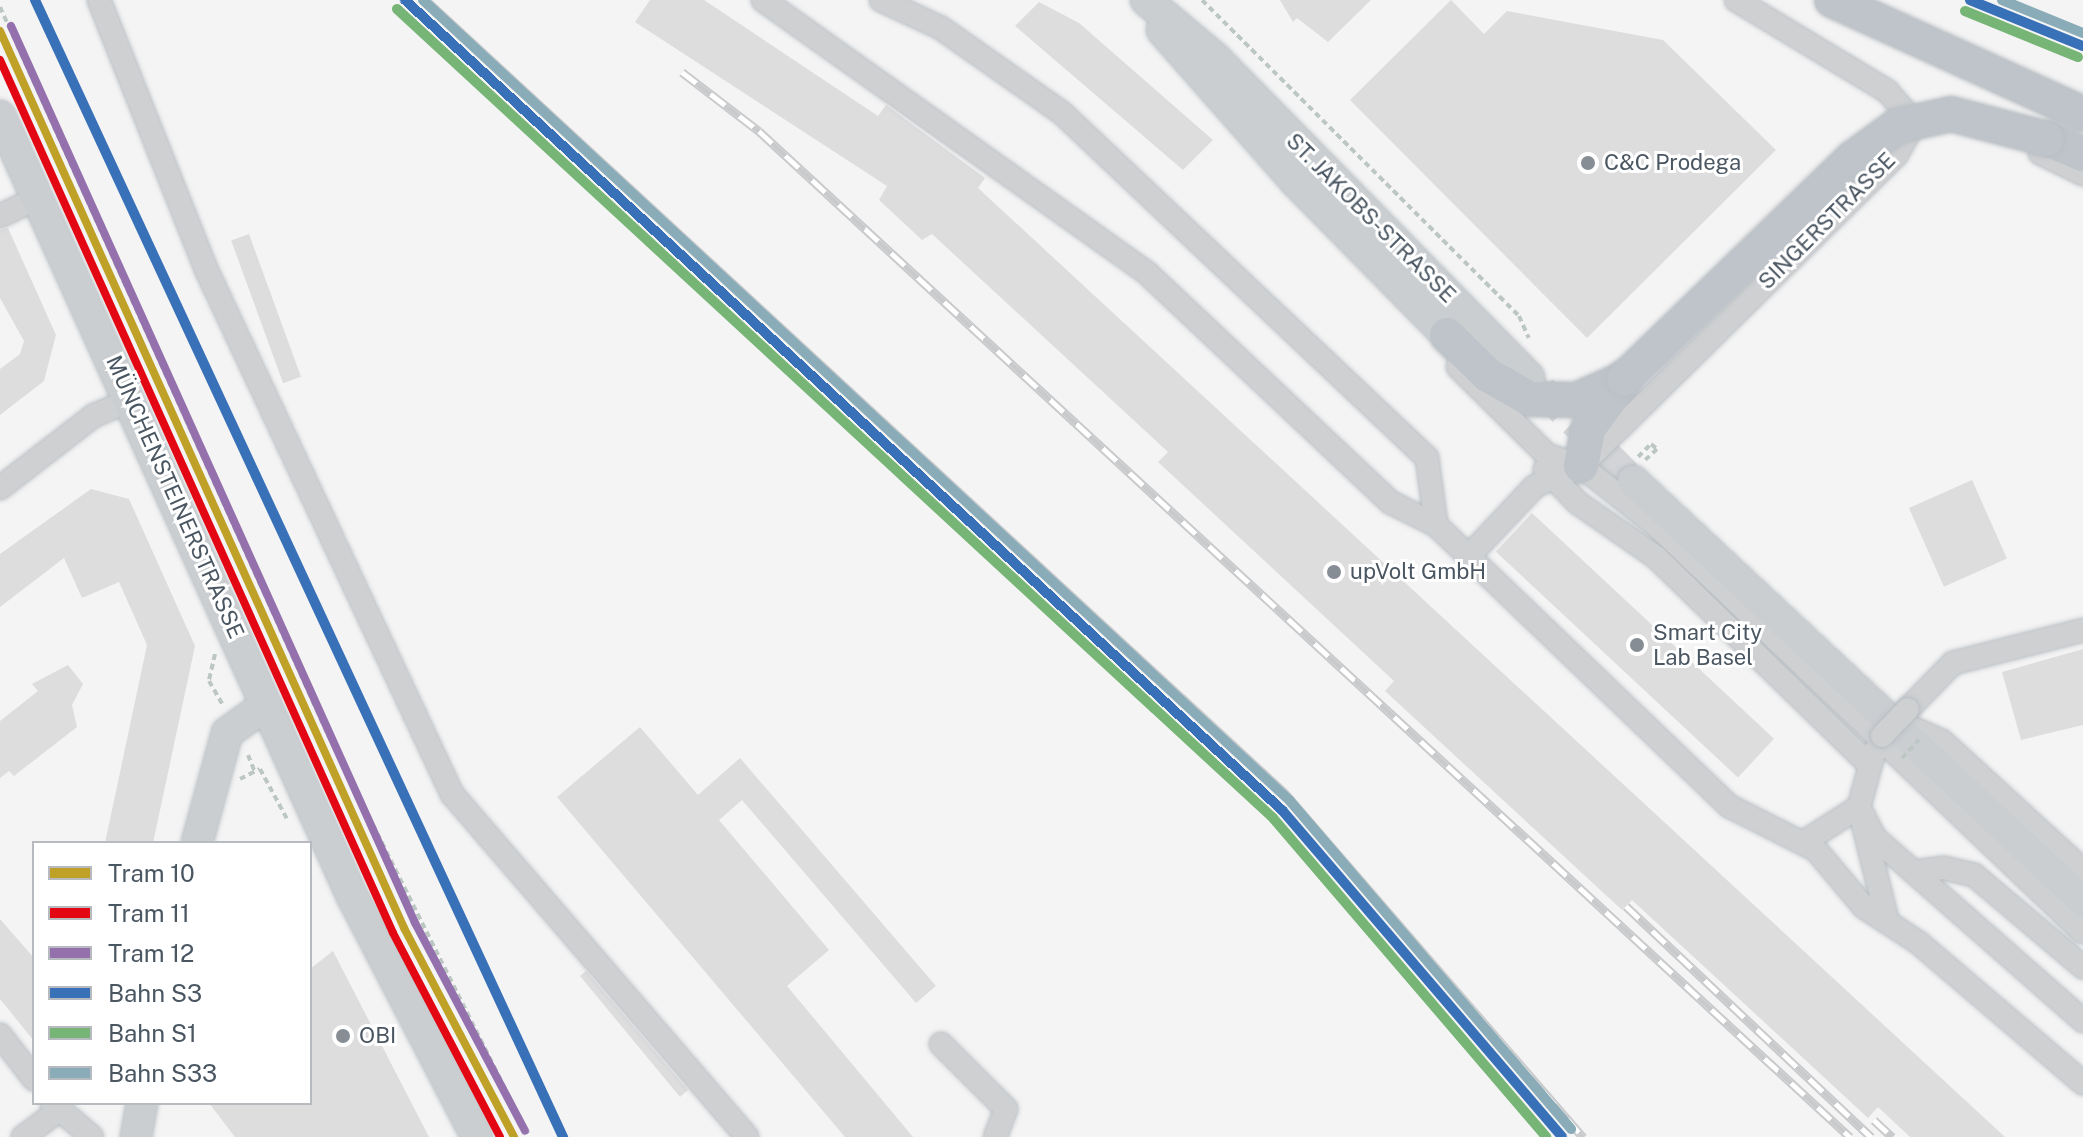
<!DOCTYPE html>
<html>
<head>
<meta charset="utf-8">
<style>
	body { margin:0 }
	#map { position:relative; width:2083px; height:1137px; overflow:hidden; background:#f4f4f4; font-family:"Public Sans",sans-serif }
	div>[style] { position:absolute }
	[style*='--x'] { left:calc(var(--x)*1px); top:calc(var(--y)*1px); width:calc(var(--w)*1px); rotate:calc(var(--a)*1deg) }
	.building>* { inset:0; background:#ddddde; transform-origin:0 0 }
	.major-tunnel>* { height:30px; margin-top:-15px; transform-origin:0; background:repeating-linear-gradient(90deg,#d2d4d7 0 30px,transparent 0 45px) }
	.path>* { height:4px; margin-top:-2px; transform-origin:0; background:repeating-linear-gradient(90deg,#bcc7c4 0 6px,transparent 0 10px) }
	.roads { filter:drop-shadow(0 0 2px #b9bec3) drop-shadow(0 0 2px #b9bec3) }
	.minor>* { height:22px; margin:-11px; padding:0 11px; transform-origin:11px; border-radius:11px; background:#ced0d2 }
	.major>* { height:30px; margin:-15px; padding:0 15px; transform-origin:15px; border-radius:15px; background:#caced1 }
	.highway>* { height:34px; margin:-17px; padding:0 17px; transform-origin:17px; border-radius:17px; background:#bec4c9 }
	.rail>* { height:9px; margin-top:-4.5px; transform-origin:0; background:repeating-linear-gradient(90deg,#fff 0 18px,#c9cacc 0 36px); box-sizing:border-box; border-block:2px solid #c9cacc }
	.path-bridge>* { height:4px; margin-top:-2px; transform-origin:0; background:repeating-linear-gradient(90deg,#bcc7c4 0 6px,transparent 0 10px) }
	.bridges { filter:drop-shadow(0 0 2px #b9bec3) drop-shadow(0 0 2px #b9bec3) }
	.minor-bridge>* { height:22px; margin:-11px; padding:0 11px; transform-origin:11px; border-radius:11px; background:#ced0d2 }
	.highway-bridge>* { height:34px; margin:-17px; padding:0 17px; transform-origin:17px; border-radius:17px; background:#bec4c9 }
	.rail-1>* { height:10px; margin:-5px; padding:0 5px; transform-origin:5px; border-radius:5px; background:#3971b8 }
	.rail-2>* { height:10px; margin:-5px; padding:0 5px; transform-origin:5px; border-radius:5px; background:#76b576 }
	.rail-3>* { height:10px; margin:-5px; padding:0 5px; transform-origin:5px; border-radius:5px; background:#8aacb8 }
	.tram-1>* { height:8px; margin:-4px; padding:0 4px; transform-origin:4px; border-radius:4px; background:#bfa128 }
	.tram-2>* { height:8px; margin:-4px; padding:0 4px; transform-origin:4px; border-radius:4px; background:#e30613 }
	.tram-3>* { height:8px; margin:-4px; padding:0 4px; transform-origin:4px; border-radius:4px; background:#9471ad }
	.dots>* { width:22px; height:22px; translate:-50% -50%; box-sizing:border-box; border:4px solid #fff; border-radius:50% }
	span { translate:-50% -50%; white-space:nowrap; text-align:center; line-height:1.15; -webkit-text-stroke:6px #fff; paint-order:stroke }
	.poi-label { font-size:22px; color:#4a5661 }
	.left { translate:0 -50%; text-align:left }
	.street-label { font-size:22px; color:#4a5661 }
	.legend { position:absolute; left:32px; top:841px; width:280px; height:264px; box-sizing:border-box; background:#fff; border:2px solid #b7bbc0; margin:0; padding:10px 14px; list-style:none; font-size:24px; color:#4a5661 }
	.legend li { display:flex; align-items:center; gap:16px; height:40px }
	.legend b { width:40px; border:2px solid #b7bbc0 }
</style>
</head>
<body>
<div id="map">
	<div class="building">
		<i style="clip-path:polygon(650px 0,704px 0,878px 116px,886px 105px,985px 178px,978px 188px,2005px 1137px,1910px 1137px,1878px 1107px,1868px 1118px,1632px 900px,1622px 910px,1385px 691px,1394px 681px,1158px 462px,1168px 452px,932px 234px,922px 240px,879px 200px,887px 186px,635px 22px)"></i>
		<i style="clip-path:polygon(1280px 0,1371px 0,1328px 42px,1297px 18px,1293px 22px)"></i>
		<i style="clip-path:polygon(1451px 0,1484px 34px,1507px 11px,1663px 40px,1776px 150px,1587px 338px,1350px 100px)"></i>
		<i style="clip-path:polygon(1039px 2px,1079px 23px,1213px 140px,1183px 170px,1015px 26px)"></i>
		<i style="clip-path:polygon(8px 228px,56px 335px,44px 381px,0 415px,0 369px,20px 354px,24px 341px,0 298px,0 230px)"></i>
		<i style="left:249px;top:234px;width:152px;height:19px;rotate:70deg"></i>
		<i style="left:1972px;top:480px;width:86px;height:69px;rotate:66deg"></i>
		<i style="clip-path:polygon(91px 489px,129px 499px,195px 646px,153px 843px,105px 843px,147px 645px,119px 582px,82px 598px,64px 558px,0 607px,0 554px)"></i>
		<i style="left:1532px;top:513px;width:331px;height:53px;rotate:43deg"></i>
		<i style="clip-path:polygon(2083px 649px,2083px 725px,2021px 740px,2002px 672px)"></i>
		<i style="clip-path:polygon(68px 665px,83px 684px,72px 705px,77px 727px,14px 776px,9px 771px,0 778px,0 721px,38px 691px,32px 684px)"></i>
		<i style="clip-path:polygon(640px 727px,698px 795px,740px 758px,936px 986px,916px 1003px,742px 800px,719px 820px,829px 950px,787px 986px,913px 1137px,845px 1137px,557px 797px)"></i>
		<i style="clip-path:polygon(0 919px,34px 958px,34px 1041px,0 999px)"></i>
		<i style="clip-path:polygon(333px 951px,429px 1137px,235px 1137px,209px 1103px,310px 1103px,310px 969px)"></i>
		<i style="clip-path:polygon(586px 971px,688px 1090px,680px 1097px,580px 976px)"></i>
	</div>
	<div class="major-tunnel">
		<i style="--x:1542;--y:390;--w:129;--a:45"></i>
	</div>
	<div class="path">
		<i style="--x:1202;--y:0;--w:448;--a:44.9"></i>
		<i style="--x:1519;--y:316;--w:24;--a:66"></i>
		<i style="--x:0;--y:7;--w:798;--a:65.75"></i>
		<i style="--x:328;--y:735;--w:449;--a:63.4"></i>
		<i style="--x:1638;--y:457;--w:18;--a:-45"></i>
		<i style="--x:1651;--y:444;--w:8;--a:40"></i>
		<i style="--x:1657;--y:449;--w:16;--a:137"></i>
		<i style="--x:215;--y:654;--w:28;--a:103"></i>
		<i style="--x:209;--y:681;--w:28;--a:60"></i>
		<i style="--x:248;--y:755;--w:18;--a:68"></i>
		<i style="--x:240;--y:779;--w:22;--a:-27"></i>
		<i style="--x:260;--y:769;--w:57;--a:61.6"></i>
	</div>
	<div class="roads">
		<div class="minor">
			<i style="--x:99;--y:0;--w:289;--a:68.3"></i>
			<i style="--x:206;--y:269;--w:580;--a:64.89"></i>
			<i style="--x:452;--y:794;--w:452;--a:49.3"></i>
			<i style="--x:763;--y:0;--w:471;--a:35.4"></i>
			<i style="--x:1147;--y:273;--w:334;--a:43.3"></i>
			<i style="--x:1390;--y:502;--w:51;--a:26.6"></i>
			<i style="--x:1436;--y:525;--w:406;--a:43.8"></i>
			<i style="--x:1729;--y:806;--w:97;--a:26.8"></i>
			<i style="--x:1816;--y:850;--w:75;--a:49.9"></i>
			<i style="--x:1864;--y:907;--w:66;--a:33.2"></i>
			<i style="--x:1919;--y:943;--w:216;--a:40.5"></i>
			<i style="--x:881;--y:0;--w:66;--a:25"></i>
			<i style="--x:941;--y:28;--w:148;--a:35.1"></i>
			<i style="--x:1062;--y:113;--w:502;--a:43.39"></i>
			<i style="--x:1427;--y:458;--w:68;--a:82.3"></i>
			<i style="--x:2040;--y:153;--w:48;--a:26"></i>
			<i style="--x:0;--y:216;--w:41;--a:-25.9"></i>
			<i style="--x:1458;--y:367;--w:125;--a:44.7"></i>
			<i style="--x:1547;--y:455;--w:36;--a:18"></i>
			<i style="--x:1581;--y:466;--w:95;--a:38.2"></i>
			<i style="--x:1656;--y:525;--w:590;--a:43.63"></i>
			<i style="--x:1545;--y:469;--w:47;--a:45.9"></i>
			<i style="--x:1578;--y:503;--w:95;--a:34.7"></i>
			<i style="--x:1656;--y:557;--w:297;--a:44.2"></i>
			<i style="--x:0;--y:488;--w:118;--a:-37.7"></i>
			<i style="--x:93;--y:416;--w:43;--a:-23"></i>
			<i style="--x:1469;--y:556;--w:96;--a:-46.7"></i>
			<i style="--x:1535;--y:486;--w:50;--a:-23.5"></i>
			<i style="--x:1581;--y:466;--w:444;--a:-44.6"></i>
			<i style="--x:1897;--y:154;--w:25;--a:-61"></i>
			<i style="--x:1909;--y:132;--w:17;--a:-93"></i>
			<i style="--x:1908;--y:115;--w:32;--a:-131"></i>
			<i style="--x:1887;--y:91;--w:176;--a:-148.9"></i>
			<i style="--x:1908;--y:709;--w:64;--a:-45.6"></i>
			<i style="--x:1953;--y:663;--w:134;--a:-14.2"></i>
			<i style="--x:1915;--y:729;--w:30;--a:24"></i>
			<i style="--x:1942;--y:741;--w:191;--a:42.5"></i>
			<i style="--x:1874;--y:752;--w:57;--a:105.3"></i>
			<i style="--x:1859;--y:807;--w:35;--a:63"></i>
			<i style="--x:1875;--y:838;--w:277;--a:41.3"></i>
			<i style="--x:1804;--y:842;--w:65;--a:-32.5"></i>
			<i style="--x:1859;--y:807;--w:115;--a:76"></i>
			<i style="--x:1914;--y:872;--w:30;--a:-8"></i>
			<i style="--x:1944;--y:868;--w:31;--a:13"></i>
			<i style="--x:1974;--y:875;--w:143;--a:40.2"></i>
			<i style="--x:0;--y:1035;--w:56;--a:52.3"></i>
			<i style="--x:941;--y:1044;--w:92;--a:45"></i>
			<i style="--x:1006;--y:1109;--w:30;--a:111"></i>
			<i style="--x:52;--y:1103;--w:52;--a:40.4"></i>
			<i style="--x:23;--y:1137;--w:44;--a:-36.6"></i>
		</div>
		<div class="major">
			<i style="--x:1146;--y:0;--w:90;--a:40"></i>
			<i style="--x:1215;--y:58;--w:448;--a:45.5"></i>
			<i style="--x:1162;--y:30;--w:204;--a:48.6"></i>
			<i style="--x:1297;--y:183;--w:214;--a:45.4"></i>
			<i style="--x:0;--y:116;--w:858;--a:65.71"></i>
			<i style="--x:353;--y:898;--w:269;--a:62.6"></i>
			<i style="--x:1633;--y:481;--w:616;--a:43.03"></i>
			<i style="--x:197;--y:843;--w:114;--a:-74.7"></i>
			<i style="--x:227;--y:733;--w:48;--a:-35.7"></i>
			<i style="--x:136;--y:1137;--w:35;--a:-80"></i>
		</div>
		<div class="highway">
			<i style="--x:1832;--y:0;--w:276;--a:24.4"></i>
			<i style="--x:2047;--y:139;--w:39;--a:23"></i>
			<i style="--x:1447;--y:335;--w:57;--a:44.3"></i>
			<i style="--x:1488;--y:375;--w:48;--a:29.7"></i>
			<i style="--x:1530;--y:399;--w:46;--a:1.2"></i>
			<i style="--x:1576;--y:400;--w:52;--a:-23.6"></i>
			<i style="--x:1581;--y:466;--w:38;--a:-79"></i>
			<i style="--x:1588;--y:429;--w:58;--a:-54.1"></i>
		</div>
	</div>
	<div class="rail">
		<i style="--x:426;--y:0;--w:1168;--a:42.71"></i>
		<i style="--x:1284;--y:792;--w:457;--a:49.1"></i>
		<i style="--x:682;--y:72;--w:97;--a:37.5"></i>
		<i style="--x:759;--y:131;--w:1484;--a:42.68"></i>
		<i style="--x:1626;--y:906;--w:337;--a:43.3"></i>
		<i style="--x:1874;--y:1120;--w:25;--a:43"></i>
	</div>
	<div class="path-bridge">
		<i style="--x:1902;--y:758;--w:25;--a:-47"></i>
	</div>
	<div class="bridges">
		<div class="minor-bridge">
			<i style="--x:1882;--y:736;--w:37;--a:-46"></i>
		</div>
		<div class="highway-bridge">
			<i style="--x:1624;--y:379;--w:318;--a:-44"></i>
			<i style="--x:1853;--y:158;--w:54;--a:-36"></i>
			<i style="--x:1897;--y:126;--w:55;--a:-12.5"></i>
			<i style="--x:1951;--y:114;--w:99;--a:14.6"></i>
		</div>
	</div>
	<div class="rail-1">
		<i style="--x:35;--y:0;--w:1254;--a:65.09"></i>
		<i style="--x:405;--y:0;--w:1194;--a:42.73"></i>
		<i style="--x:1282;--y:810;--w:430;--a:49.4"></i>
		<i style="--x:1970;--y:0;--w:122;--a:22.2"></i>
	</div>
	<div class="rail-2">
		<i style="--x:397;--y:9;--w:1192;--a:42.72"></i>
		<i style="--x:1273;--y:818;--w:420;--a:49.4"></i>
		<i style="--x:1965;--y:11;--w:122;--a:22.2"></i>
	</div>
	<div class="rail-3">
		<i style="--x:423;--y:0;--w:1180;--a:42.73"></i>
		<i style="--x:1290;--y:801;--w:432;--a:49.4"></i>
		<i style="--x:2002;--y:0;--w:87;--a:22.2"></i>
	</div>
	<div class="tram-1">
		<i style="--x:0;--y:31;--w:984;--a:65.75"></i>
		<i style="--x:404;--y:928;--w:236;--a:62.2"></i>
	</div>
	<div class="tram-2">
		<i style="--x:0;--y:60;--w:957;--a:65.76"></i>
		<i style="--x:393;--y:933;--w:230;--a:62.3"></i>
	</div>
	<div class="tram-3">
		<i style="--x:11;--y:26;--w:984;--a:65.75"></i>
		<i style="--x:415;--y:923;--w:235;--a:62.1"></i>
	</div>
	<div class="dots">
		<i style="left:1588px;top:163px;background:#868d94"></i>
		<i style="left:1334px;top:572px;background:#868d94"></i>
		<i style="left:1637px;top:645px;background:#868d94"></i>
		<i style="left:343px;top:1036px;background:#868d94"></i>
	</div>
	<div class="poi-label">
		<span class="left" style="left:1604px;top:163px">C&amp;C Prodega</span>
		<span class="left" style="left:1350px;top:572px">upVolt GmbH</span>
		<span class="left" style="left:1653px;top:645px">Smart City<br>Lab Basel</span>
		<span class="left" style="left:359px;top:1036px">OBI</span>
	</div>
	<div class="street-label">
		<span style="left:1371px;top:218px;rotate:45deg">ST. JAKOBS-STRASSE</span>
		<span style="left:1827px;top:221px;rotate:-45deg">SINGERSTRASSE</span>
		<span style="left:175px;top:497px;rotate:66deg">MÜNCHENSTEINERSTRASSE</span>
	</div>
	<ul class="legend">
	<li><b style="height:10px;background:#bfa128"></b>Tram 10</li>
	<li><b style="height:10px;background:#e30613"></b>Tram 11</li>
	<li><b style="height:10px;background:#9471ad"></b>Tram 12</li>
	<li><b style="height:10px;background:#3971b8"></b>Bahn S3</li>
	<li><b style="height:10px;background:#76b576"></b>Bahn S1</li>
	<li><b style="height:10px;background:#8aacb8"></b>Bahn S33</li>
	</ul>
</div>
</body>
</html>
